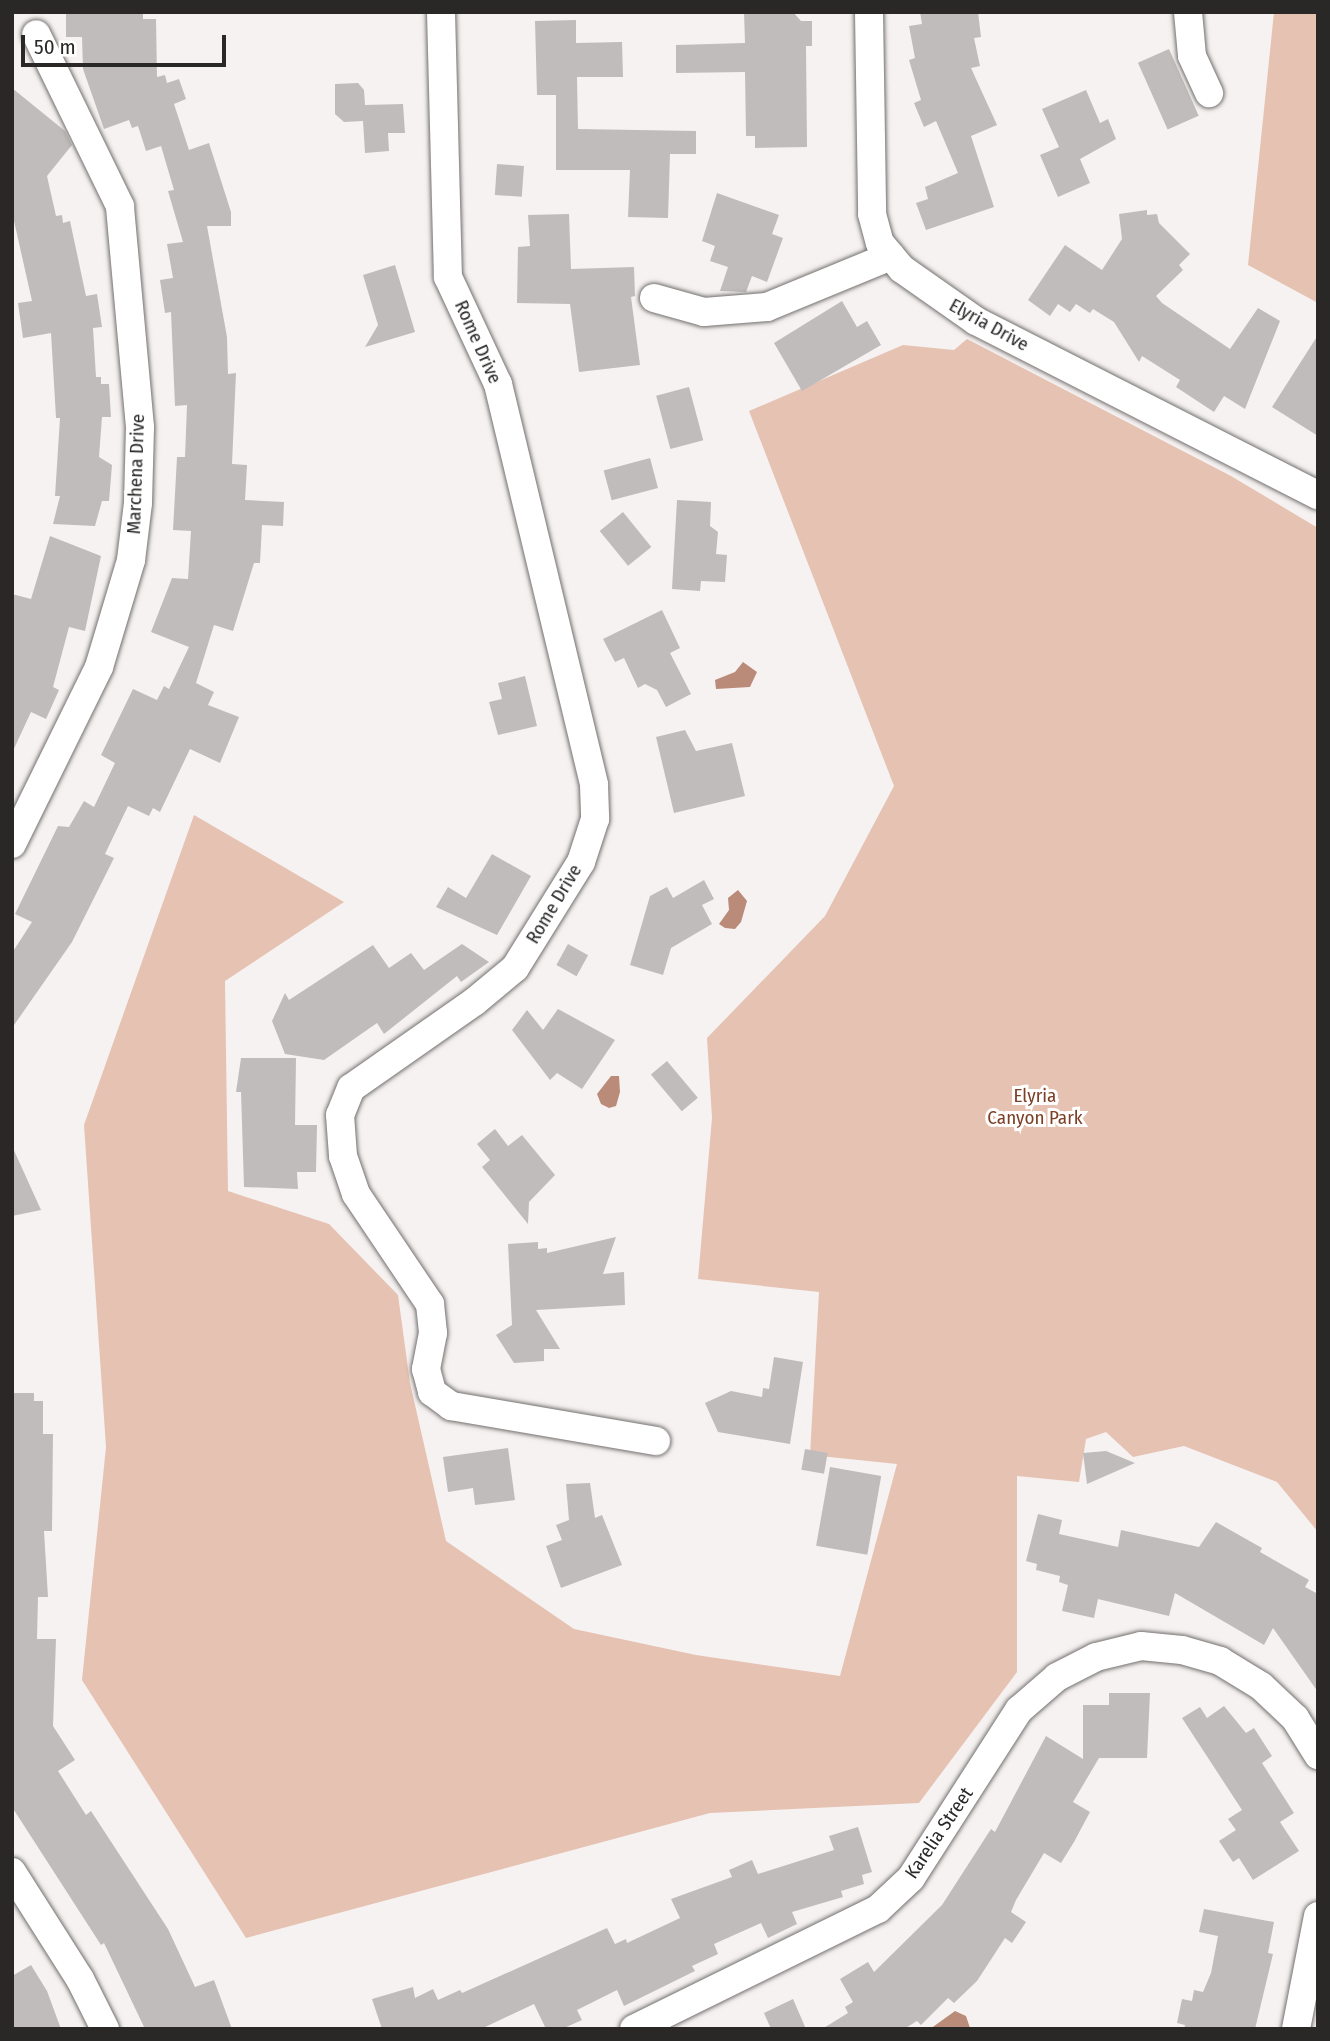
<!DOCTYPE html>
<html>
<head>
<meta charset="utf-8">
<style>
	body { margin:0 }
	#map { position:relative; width:1330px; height:2041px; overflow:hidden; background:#f6f2f1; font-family:"Fira Sans Condensed",sans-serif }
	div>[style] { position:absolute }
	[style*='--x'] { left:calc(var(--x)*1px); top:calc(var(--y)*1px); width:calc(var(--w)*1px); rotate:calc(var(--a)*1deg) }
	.green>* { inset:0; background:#e6c2b3 }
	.water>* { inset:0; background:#ba8b78 }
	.building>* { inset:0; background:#c0bcbb; transform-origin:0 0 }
	.roads { filter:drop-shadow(0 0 2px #73706f) drop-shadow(0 0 2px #73706f) }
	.minor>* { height:28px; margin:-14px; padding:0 14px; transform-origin:14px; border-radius:14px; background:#fff }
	span { translate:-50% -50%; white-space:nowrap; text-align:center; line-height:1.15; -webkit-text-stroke:6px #fff; paint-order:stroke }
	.street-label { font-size:19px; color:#292827 }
	.park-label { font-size:19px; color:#7c3e24 }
	.frame { position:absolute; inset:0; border:14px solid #292827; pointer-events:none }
	.scale { position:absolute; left:21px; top:35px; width:205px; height:32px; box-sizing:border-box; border:4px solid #292827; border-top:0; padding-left:9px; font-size:21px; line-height:24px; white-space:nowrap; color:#292827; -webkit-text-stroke:5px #fff; paint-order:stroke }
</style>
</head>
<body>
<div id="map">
	<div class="green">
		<i style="clip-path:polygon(1274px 12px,1318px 12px,1318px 303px,1248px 265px)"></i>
		<i style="clip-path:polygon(967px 339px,1231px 476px,1318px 528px,1318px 1532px,1277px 1482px,1184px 1446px,1133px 1457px,1106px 1432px,1086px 1439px,1079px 1482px,1017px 1476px,1017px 1672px,919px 1803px,710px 1813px,246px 1938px,82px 1680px,106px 1447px,84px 1125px,194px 815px,344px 902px,225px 981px,228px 1191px,329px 1224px,398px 1295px,410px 1383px,446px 1541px,574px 1629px,696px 1655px,840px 1676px,897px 1464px,810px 1455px,819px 1292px,698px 1279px,712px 1118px,707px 1038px,825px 916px,894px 786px,749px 411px,903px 345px,954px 350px)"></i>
	</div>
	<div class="water">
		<i style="clip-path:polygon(743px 662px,757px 672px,750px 687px,716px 689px,715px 680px,735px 672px)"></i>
		<i style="clip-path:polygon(738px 890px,747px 901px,741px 922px,735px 929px,725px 928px,719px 924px,729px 910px,728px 898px)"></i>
		<i style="clip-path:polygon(611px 1076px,619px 1076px,620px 1092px,616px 1106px,609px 1108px,601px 1104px,597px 1094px)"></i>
		<i style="clip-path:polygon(955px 2011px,966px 2016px,970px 2028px,930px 2029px)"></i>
	</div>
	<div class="building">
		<i style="clip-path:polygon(66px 12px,143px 12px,143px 19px,156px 19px,157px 77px,165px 75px,167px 83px,179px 79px,186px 99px,174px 104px,189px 150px,209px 143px,231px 212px,231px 226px,207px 226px,227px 337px,228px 374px,236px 373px,232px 464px,247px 465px,245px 500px,284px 502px,283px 526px,262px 525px,260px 563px,254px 563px,233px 631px,214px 625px,196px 683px,214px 692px,208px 705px,239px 717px,220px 763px,190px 749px,160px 812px,153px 808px,149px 816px,128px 806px,105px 854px,114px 858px,72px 942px,12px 1028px,12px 953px,32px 922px,15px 914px,58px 826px,69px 827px,84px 801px,94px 807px,115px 763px,101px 755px,133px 689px,157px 700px,164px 686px,169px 689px,189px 647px,151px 632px,172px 578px,188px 579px,191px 531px,173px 530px,177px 457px,185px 457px,187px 405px,175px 406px,171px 312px,165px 313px,160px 280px,173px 278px,167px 244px,183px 242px,168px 191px,174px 190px,161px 146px,146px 151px,138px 126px,132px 128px,129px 120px,104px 129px,83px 69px,82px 37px,66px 37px)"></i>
		<i style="clip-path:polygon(744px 12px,793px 12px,801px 21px,812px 21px,812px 46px,806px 46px,807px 147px,755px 148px,755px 136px,746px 136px,745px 72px,676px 73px,676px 45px,745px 43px)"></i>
		<i style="clip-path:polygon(920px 12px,978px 12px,981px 37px,974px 38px,980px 66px,971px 68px,997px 125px,971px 136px,994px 207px,926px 230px,916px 203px,928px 199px,925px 187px,958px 173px,936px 121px,924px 127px,914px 103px,921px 100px,909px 60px,915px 58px,909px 26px,922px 24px)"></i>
		<i style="clip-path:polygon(576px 20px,576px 43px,622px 42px,623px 77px,577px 77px,578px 129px,696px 131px,696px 154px,670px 154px,668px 218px,628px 217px,630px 170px,556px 170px,556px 95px,537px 95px,535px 21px)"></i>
		<i style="left:1169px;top:49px;width:73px;height:34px;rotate:66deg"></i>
		<i style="clip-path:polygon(358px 83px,364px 90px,365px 105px,403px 104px,405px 133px,388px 133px,389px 151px,365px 153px,363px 121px,344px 122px,335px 114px,335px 84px)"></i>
		<i style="clip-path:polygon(12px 88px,65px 131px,72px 145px,47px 176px,56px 216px,62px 215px,63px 223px,70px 221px,86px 296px,97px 294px,102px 327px,93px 328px,96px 377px,101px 377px,101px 384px,109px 384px,111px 417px,102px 417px,99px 457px,112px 465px,109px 501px,102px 501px,95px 526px,53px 524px,60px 496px,55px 496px,60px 418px,56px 418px,51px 333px,23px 338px,18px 303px,32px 301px,12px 212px)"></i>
		<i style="clip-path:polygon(1086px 90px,1100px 123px,1108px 119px,1116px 139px,1080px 159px,1090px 183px,1058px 197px,1040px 155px,1059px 147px,1042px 109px)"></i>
		<i style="left:497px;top:164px;width:27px;height:31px;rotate:4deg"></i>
		<i style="clip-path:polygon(717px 193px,779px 215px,772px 234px,783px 238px,767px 282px,752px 276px,746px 292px,720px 291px,728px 267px,710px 261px,715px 246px,702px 241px)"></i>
		<i style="clip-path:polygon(1147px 210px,1147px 215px,1157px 214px,1159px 223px,1190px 254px,1179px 265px,1183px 270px,1156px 296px,1162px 303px,1230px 349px,1258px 308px,1280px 321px,1245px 409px,1224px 396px,1214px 412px,1176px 387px,1180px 380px,1142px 356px,1139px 362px,1114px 322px,1093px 309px,1090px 313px,1076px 304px,1070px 312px,1058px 304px,1050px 316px,1028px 300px,1065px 245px,1102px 270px,1122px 239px,1119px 214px)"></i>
		<i style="clip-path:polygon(569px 214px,571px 269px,634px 267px,635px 296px,631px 297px,640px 365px,579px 372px,570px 304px,517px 303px,518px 247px,530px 246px,528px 215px)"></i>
		<i style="clip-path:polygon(395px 265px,415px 332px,365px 347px,378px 325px,363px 275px)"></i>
		<i style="clip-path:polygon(842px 301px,857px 327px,867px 321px,881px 345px,802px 391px,774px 343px)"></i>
		<i style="clip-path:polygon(1318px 335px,1318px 436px,1272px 407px)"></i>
		<i style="left:689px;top:387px;width:55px;height:34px;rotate:75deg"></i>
		<i style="left:650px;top:458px;width:31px;height:48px;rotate:75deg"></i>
		<i style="clip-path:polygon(677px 500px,711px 502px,710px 526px,718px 532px,716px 554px,727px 555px,725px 582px,701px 581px,700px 591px,672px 589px)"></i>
		<i style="left:623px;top:512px;width:45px;height:30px;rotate:51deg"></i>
		<i style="clip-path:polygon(50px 536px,101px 556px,85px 631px,69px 627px,53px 687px,59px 690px,46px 719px,31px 712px,12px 753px,12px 594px,31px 599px)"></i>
		<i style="clip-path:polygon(662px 610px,680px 648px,670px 653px,691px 694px,666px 707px,657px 690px,645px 684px,638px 688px,624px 658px,615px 662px,603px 639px)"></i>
		<i style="clip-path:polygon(525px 676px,537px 726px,498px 735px,489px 702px,502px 699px,498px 683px)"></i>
		<i style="clip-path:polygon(685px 730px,696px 751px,732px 743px,745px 796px,674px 813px,656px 737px)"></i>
		<i style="clip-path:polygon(492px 854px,531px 876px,497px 935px,436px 907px,448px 887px,466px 898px)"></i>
		<i style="clip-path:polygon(704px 880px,714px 899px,702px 905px,712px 924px,671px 948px,663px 975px,630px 965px,650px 896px,667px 887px,673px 898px)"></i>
		<i style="clip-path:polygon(462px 944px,489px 962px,461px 982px,457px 976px,384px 1034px,377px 1023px,324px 1060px,285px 1054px,272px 1021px,285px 993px,289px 1000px,373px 945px,389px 968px,411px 953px,424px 970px)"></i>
		<i style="left:568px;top:944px;width:23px;height:24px;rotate:29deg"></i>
		<i style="clip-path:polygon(558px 1009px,615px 1040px,582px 1089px,557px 1073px,550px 1080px,512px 1030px,527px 1010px,543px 1030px)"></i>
		<i style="clip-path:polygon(241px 1058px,296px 1058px,295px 1125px,317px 1125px,316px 1172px,297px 1172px,298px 1189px,244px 1187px,241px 1092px,236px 1092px)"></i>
		<i style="left:667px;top:1061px;width:48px;height:21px;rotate:50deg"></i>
		<i style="clip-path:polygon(495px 1129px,508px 1146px,522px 1135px,555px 1175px,529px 1202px,528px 1224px,482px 1167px,490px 1160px,477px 1144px)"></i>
		<i style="clip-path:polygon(12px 1146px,41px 1210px,12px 1216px)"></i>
		<i style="clip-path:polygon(616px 1237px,603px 1274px,624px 1272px,625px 1305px,536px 1310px,560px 1349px,544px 1349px,544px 1361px,514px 1363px,496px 1335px,512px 1325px,508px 1244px,538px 1242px,538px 1249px,547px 1248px,547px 1253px)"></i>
		<i style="clip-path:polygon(774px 1357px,803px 1362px,790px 1444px,718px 1432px,705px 1403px,731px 1391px,762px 1397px,763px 1388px,769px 1389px)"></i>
		<i style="clip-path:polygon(12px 1393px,34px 1393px,34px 1401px,43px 1401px,43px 1434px,53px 1434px,52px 1531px,44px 1531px,48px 1597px,38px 1597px,37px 1639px,56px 1639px,53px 1726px,75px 1760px,58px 1771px,86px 1815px,91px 1811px,168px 1929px,195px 1987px,214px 1980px,232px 2029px,145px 2029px,104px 1943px,101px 1945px,12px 1807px)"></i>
		<i style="clip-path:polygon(508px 1448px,515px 1500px,475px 1505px,473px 1488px,448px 1492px,443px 1457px)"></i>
		<i style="left:805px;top:1449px;width:23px;height:21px;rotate:10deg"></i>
		<i style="clip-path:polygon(1106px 1451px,1135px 1463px,1087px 1484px,1083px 1453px)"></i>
		<i style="left:830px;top:1467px;width:52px;height:80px;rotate:10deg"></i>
		<i style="clip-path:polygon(590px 1483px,595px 1518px,602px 1515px,622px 1565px,561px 1588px,546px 1546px,562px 1540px,556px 1525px,569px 1520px,566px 1484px)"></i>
		<i style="clip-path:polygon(1038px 1514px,1062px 1520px,1059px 1534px,1118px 1547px,1121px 1530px,1199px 1547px,1216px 1522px,1262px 1548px,1260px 1552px,1309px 1580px,1305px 1587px,1318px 1594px,1318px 1692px,1273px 1628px,1264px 1645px,1175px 1593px,1169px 1616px,1098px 1599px,1094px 1618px,1062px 1611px,1068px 1585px,1059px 1582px,1060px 1576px,1036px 1570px,1037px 1564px,1026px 1561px)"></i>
		<i style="clip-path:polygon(1109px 1693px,1150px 1693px,1147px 1758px,1099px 1758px,1073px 1802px,1090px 1812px,1074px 1842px,1061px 1863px,1044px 1853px,1016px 1900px,1011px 1912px,1026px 1922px,1012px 1943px,1005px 1938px,977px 1981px,954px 2003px,948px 1998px,921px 2025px,917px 2021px,904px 2029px,822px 2029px,848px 2013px,845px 2007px,853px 2002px,840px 1979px,868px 1962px,874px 1972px,942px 1905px,991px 1829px,995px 1832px,1046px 1736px,1083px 1759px,1083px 1705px,1109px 1705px)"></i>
		<i style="clip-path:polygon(1224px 1706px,1246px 1733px,1254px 1728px,1272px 1756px,1262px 1763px,1294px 1813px,1280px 1822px,1299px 1851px,1253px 1880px,1239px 1858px,1233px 1862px,1219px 1841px,1236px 1830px,1228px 1819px,1242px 1810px,1182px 1718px,1200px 1707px,1207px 1718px)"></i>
		<i style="clip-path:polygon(858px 1827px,872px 1872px,862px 1875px,864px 1884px,841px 1891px,843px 1897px,792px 1912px,797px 1924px,768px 1938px,761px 1923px,714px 1944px,718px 1954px,692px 1966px,695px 1971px,624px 2006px,617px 1990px,577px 2010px,582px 2020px,562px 2029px,546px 2029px,534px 2004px,481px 2029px,382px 2029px,372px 1999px,413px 1987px,415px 1998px,433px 1989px,438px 2000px,460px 1990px,462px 1993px,607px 1928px,615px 1944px,626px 1939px,627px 1943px,680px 1918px,671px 1899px,732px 1877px,729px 1870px,752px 1860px,758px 1874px,834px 1850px,829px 1836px)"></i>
		<i style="clip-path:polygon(1204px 1909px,1274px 1922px,1268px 1953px,1273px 1954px,1255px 2029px,1184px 2029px,1185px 2025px,1177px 2023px,1182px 1999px,1192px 2001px,1194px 1990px,1203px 1992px,1211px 1973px,1218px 1936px,1199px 1932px)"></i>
		<i style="clip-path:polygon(31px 1965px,47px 1991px,61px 2029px,12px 2029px,12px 1976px)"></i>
		<i style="clip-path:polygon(793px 1999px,806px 2029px,771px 2029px,764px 2013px)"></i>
	</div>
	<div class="roads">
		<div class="minor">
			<i style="--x:441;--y:12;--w:265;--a:88.5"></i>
			<i style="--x:448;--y:277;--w:118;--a:65"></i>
			<i style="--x:498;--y:384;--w:412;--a:76.5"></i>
			<i style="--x:594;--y:785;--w:34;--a:88"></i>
			<i style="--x:595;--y:819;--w:45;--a:108"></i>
			<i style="--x:581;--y:862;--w:125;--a:121.9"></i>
			<i style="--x:515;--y:968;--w:53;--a:140.3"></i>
			<i style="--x:474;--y:1002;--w:150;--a:145"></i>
			<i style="--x:351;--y:1088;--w:29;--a:112"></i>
			<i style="--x:340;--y:1115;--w:41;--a:85.8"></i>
			<i style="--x:343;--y:1156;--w:40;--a:71.1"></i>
			<i style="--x:356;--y:1194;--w:133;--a:56.1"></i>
			<i style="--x:430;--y:1304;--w:29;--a:84"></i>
			<i style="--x:433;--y:1333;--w:37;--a:101"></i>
			<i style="--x:426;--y:1369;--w:24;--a:75"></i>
			<i style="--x:432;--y:1392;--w:24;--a:36"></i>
			<i style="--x:451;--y:1406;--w:208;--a:9.7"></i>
			<i style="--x:869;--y:12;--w:202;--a:89.1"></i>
			<i style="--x:872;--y:214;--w:30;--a:75"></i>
			<i style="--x:880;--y:243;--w:34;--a:50"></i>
			<i style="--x:902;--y:269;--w:90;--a:35.1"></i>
			<i style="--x:976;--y:321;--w:384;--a:27"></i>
			<i style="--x:1188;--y:12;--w:44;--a:84.8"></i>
			<i style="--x:1192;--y:56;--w:41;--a:65.3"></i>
			<i style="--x:654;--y:298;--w:52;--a:15.6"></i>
			<i style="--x:704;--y:312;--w:63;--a:-4.5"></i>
			<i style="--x:767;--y:307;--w:134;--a:-22.4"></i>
			<i style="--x:12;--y:844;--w:197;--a:-63.8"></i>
			<i style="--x:99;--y:667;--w:112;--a:-73.3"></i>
			<i style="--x:131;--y:560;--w:57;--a:-83"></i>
			<i style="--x:138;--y:503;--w:76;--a:-88.5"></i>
			<i style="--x:140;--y:427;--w:222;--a:-95.2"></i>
			<i style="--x:120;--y:206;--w:191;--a:-116"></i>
			<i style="--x:12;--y:1872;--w:127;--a:57.6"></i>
			<i style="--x:80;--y:1979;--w:56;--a:63.4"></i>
			<i style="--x:634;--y:2029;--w:272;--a:-26.2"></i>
			<i style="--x:878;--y:1909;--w:45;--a:-43.2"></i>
			<i style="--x:911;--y:1878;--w:200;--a:-57.3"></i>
			<i style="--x:1019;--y:1710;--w:50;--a:-41"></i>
			<i style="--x:1057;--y:1677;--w:44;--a:-27.1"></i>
			<i style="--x:1096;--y:1657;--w:46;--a:-13.7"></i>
			<i style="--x:1141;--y:1646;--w:41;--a:5.6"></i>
			<i style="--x:1182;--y:1650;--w:40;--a:16"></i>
			<i style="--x:1220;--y:1661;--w:48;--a:31.4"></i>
			<i style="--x:1261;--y:1686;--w:47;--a:43.3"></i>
			<i style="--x:1295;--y:1718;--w:44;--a:58.1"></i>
			<i style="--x:1296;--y:2029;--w:115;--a:-79"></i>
		</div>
	</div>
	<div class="street-label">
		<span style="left:989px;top:325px;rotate:29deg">Elyria Drive</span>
		<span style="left:478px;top:342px;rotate:66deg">Rome Drive</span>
		<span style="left:136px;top:474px;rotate:-88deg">Marchena Drive</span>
		<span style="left:554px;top:904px;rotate:-59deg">Rome Drive</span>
		<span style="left:939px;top:1833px;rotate:-56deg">Karelia Street</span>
	</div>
	<div class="park-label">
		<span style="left:1035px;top:1107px">Elyria<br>Canyon Park</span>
	</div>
	<div class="frame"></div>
	<div class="scale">50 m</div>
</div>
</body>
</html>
